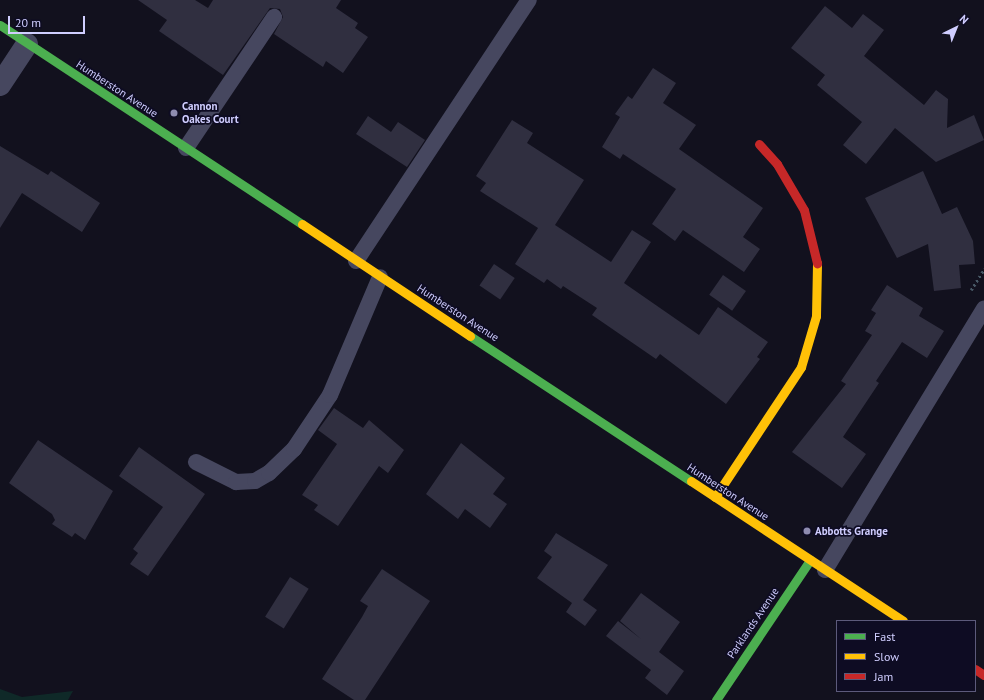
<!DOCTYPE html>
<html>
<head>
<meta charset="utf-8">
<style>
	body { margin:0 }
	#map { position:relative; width:984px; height:700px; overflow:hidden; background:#12111e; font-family:"PT Sans",sans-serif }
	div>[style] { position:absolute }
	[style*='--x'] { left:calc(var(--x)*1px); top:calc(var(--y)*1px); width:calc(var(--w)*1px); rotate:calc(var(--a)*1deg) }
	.green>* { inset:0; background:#0f2928 }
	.building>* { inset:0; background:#302f40; transform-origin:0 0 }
	.path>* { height:2.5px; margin-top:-1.25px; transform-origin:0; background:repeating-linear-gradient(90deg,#475865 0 2px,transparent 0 5px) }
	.lane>* { height:16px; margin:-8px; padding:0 8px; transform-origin:8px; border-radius:8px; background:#46475f }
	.street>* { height:22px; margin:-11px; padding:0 11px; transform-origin:11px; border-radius:11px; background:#46475f }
	.fast>* { height:9px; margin:-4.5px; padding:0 4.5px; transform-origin:4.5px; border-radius:4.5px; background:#4caf50 }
	.slow>* { height:9px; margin:-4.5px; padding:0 4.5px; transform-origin:4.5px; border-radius:4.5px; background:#ffc107 }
	.jam>* { height:9px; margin:-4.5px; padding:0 4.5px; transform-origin:4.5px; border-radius:4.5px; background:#c62828 }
	.dots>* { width:11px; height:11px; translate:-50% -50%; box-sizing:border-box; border:2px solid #0e0c23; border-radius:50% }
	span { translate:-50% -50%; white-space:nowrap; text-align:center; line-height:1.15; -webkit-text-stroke:3.5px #0e0c23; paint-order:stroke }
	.street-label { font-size:11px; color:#d0ceff }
	.poi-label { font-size:11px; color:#d0ceff; font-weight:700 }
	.left { translate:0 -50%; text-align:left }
	.legend { position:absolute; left:836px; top:620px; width:140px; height:72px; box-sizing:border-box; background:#0e0c23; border:1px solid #5c5a7b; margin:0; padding:5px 7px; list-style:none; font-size:12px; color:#d0ceff }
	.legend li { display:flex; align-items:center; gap:8px; height:20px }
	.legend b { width:20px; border:1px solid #5c5a7b }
	.north { position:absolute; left:936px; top:8px; width:40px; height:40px; -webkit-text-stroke:3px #0e0c23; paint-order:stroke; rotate:43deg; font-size:11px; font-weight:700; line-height:16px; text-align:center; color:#d0ceff }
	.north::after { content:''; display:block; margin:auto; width:14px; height:18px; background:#d0ceff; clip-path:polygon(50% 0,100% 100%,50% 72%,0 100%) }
	.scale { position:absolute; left:8px; top:16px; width:77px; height:18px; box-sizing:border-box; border:2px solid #d0ceff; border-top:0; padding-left:5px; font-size:12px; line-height:14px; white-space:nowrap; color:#d0ceff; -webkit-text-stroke:3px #0e0c23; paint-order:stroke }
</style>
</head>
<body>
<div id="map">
	<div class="green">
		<i style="clip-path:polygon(0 689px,22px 697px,73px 691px,68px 700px,0 700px)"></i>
	</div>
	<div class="building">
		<i style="clip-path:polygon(138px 0,195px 0,208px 8px,213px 0,341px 0,336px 8px,358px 23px,355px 28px,368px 37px,343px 73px,326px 61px,323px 67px,274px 34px,283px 17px,280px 9px,270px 8px,223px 75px,159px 31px,167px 20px)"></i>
		<i style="clip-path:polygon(825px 6px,852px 28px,863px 14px,884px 30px,864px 56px,924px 105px,936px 90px,948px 99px,947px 128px,974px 115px,984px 140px,936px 162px,895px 128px,866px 164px,843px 145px,862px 122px,817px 85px,825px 75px,791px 48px)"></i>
		<i style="clip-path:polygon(653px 68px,676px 83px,663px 103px,696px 125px,679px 149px,763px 208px,743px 237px,760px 249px,744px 272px,683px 230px,675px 241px,652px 224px,676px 189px,623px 154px,620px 159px,602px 147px,620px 117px,615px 114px,628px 96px,632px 99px)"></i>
		<i style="clip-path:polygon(368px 116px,391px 132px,398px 122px,425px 140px,407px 167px,356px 134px)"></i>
		<i style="clip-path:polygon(512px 120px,533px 133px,527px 143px,584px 180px,555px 225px,611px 262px,632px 230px,651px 242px,624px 283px,699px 335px,718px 307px,768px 342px,757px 357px,760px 359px,726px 404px,660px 354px,656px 359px,592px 315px,597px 308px,563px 286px,561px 289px,547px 279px,544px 283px,515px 264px,538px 228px,480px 191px,486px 183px,476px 176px)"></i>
		<i style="clip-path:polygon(0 146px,48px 175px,51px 171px,100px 203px,82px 232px,22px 193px,0 228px)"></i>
		<i style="clip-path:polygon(923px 171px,942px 214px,957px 207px,973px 241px,975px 264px,959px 265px,961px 288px,934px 291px,928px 244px,897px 258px,865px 198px)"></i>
		<i style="left:494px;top:264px;width:25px;height:26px;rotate:34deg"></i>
		<i style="left:723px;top:275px;width:28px;height:24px;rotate:35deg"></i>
		<i style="clip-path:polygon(887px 285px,923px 308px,919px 316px,944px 331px,927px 358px,902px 342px,876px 381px,879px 383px,843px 437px,866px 454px,842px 488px,792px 452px,846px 384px,841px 381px,872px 335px,865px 331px,876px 313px,871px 310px)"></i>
		<i style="clip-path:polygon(334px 408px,363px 428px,369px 420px,404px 450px,388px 473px,379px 466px,338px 526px,314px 510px,318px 505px,302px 495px,337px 444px,318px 430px)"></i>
		<i style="clip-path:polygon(38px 440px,113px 491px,85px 540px,75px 533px,72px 537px,52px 524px,55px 520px,52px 514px,9px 483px)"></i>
		<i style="clip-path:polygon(461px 443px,505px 478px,493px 494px,507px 504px,490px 528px,465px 509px,458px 519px,426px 494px)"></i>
		<i style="clip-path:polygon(139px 447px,205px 494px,148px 576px,130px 564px,138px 553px,133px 549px,163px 507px,119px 476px)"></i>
		<i style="clip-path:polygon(556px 533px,608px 565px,583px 600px,597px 610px,585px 626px,566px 612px,572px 603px,537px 578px,552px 557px,544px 551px)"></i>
		<i style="clip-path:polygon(382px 569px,430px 601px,365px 700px,354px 700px,322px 679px,362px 617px,368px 606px,360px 601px)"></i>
		<i style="left:290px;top:577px;width:22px;height:47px;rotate:32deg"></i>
		<i style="clip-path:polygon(641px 593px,680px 622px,659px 652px,684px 671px,667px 695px,645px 678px,651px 670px,606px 636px,618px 621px,641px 639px,620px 621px)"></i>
	</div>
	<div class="path">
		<i style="--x:971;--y:290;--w:25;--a:-58"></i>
	</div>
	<div class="lane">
		<i style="--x:186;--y:148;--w:158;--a:-56.1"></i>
		<i style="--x:356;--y:261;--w:313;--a:-56.5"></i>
		<i style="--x:196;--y:462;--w:45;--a:26.6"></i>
		<i style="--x:236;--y:482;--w:19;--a:-3"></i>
		<i style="--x:255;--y:481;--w:16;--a:-30"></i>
		<i style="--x:269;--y:473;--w:35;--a:-44"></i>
		<i style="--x:294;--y:449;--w:65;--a:-56.3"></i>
		<i style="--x:330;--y:395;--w:128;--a:-67"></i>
		<i style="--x:825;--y:570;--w:306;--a:-58.7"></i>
	</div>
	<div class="street">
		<i style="--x:0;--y:85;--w:49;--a:-56.6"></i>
	</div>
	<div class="fast">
		<i style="--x:0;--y:25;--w:362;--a:33.4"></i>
		<i style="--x:470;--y:336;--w:264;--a:33.3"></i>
		<i style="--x:716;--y:700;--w:169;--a:-56.1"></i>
	</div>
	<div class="slow">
		<i style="--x:302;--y:224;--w:202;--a:33.7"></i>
		<i style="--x:691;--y:481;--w:254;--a:33.4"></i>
		<i style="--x:715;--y:497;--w:156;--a:-56.5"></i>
		<i style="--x:801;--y:367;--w:53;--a:-73.6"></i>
		<i style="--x:816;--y:316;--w:53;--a:-88.9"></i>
	</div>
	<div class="jam">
		<i style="--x:759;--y:144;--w:27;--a:48"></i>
		<i style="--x:777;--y:164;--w:53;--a:59.6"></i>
		<i style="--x:804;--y:210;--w:55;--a:76.2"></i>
		<i style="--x:975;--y:669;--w:11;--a:34"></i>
	</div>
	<div class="dots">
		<i style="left:174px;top:113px;background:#8e8cb0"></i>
		<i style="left:807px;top:531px;background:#8e8cb0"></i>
	</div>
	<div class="street-label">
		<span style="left:117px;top:89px;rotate:33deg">Humberston Avenue</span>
		<span style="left:458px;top:313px;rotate:33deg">Humberston Avenue</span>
		<span style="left:728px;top:492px;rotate:33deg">Humberston Avenue</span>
		<span style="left:753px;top:623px;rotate:-56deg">Parklands Avenue</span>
	</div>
	<div class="poi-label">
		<span class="left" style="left:182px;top:113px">Cannon<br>Oakes Court</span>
		<span class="left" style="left:815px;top:531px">Abbotts Grange</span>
	</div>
	<ul class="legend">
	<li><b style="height:5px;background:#4caf50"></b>Fast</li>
	<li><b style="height:5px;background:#ffc107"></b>Slow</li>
	<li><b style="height:5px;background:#c62828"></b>Jam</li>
	</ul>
	<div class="north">N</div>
	<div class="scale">20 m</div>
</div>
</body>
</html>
